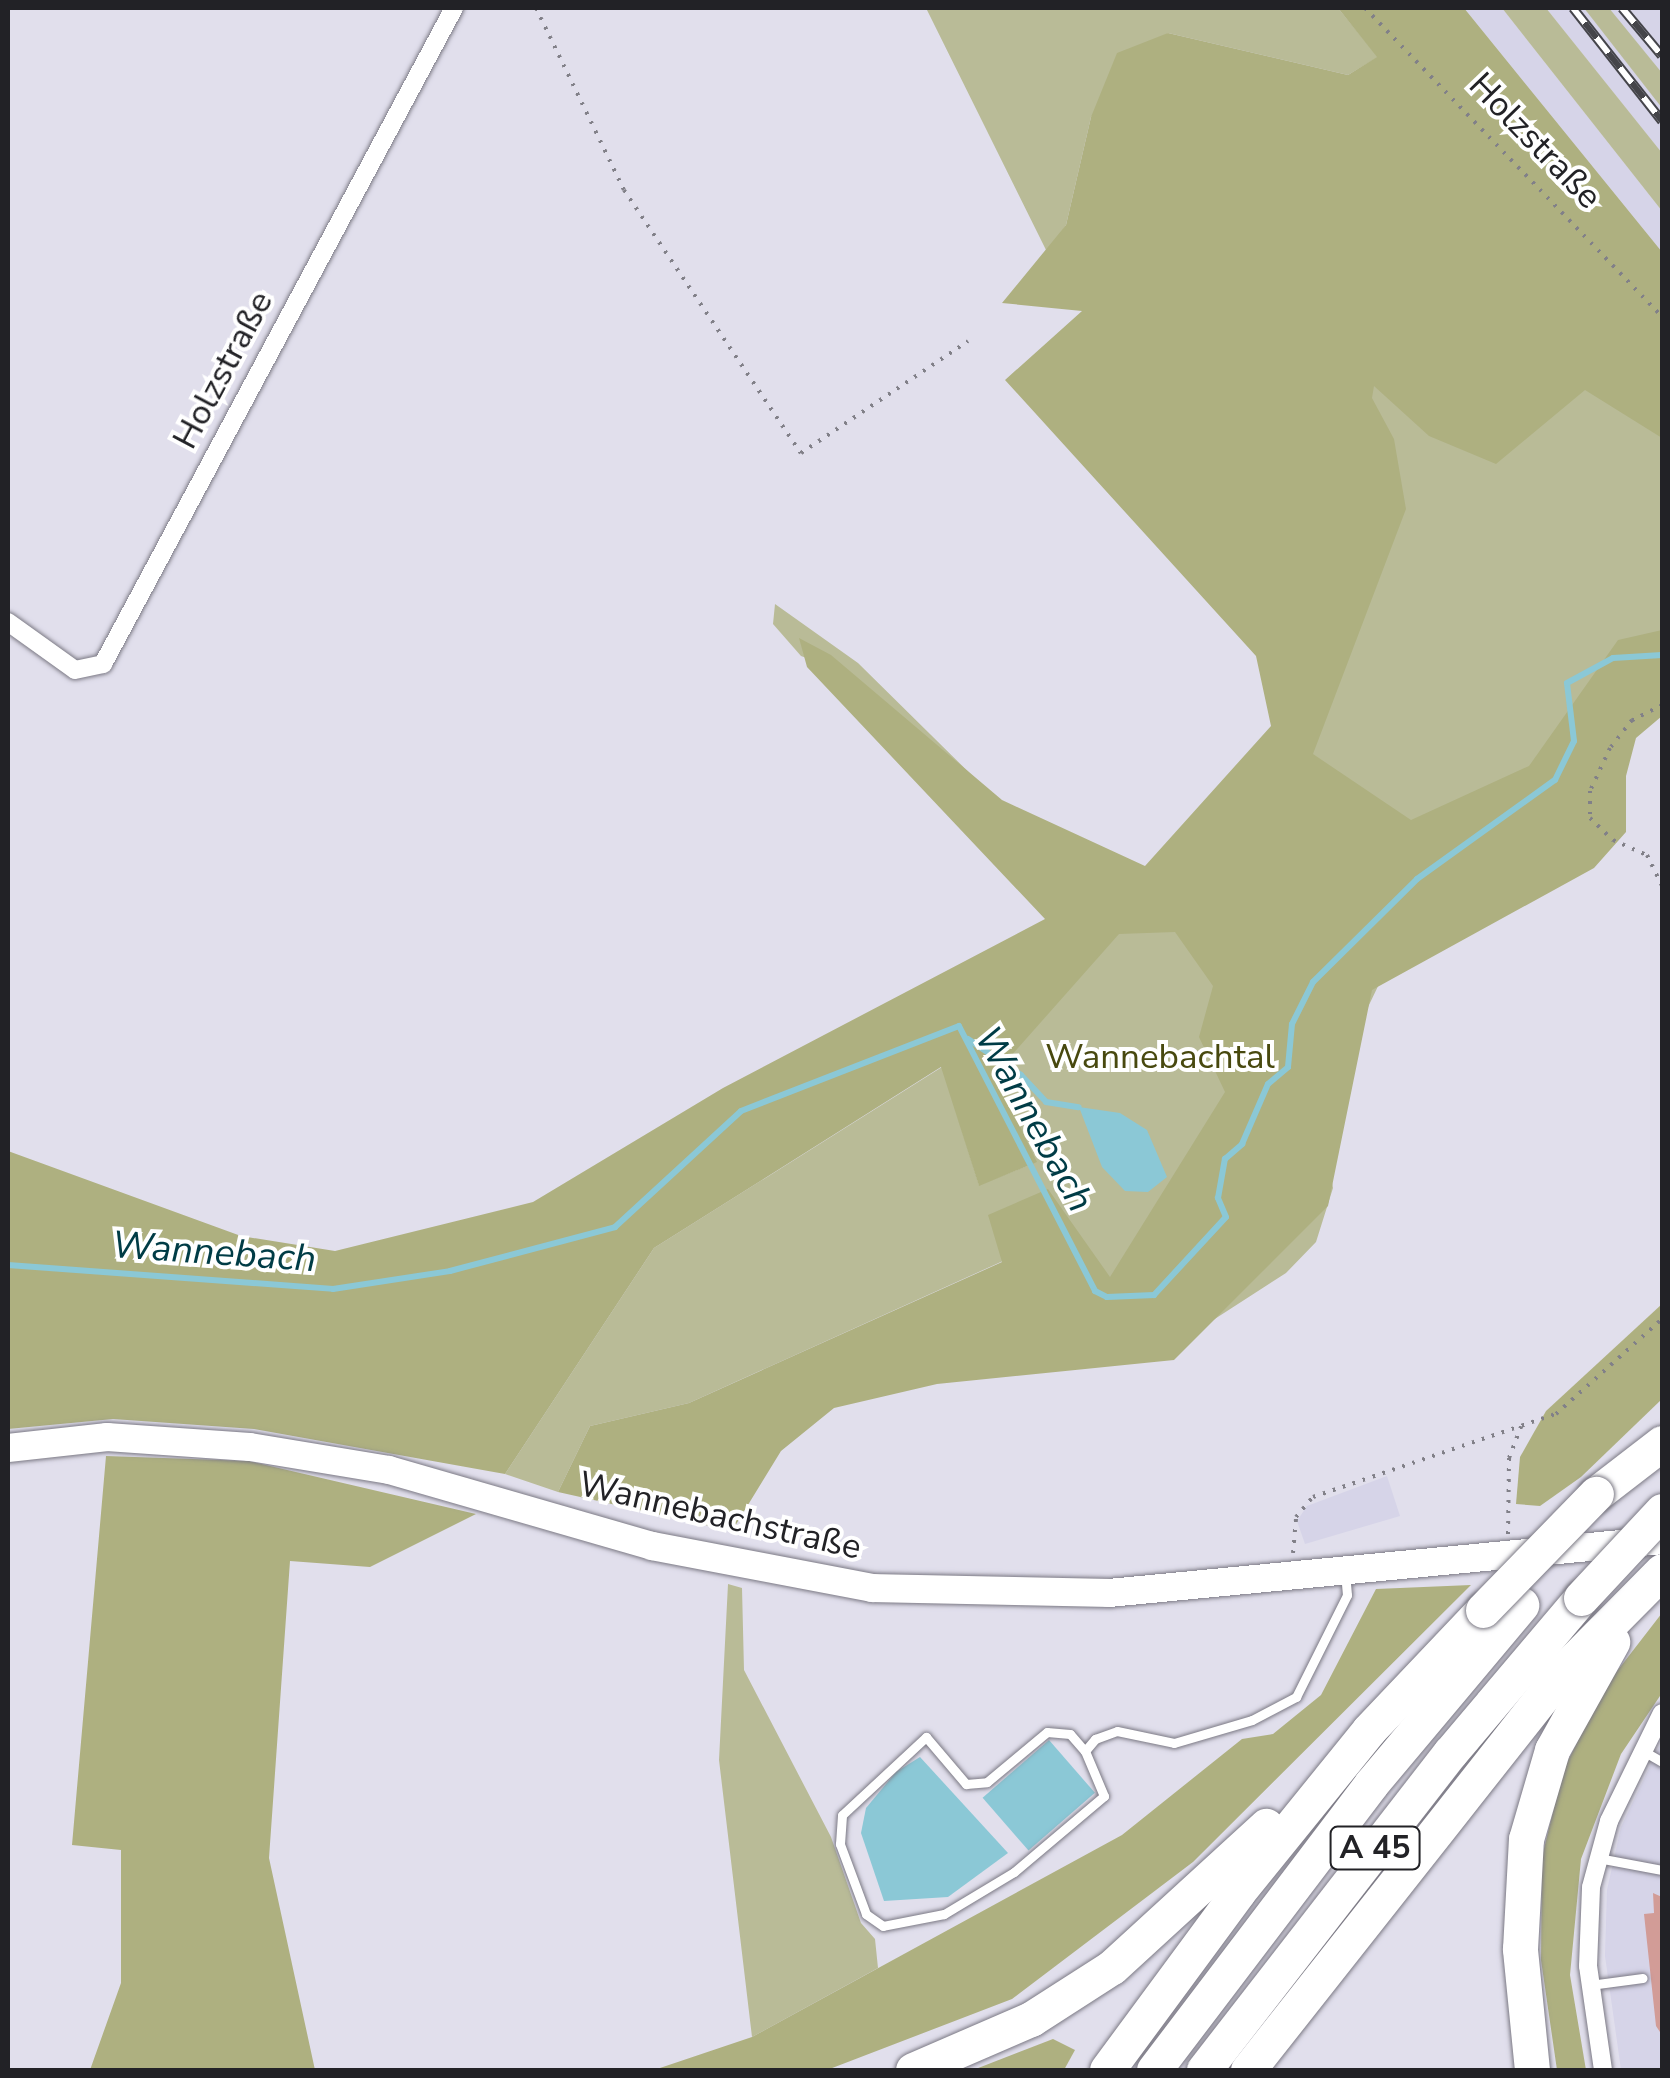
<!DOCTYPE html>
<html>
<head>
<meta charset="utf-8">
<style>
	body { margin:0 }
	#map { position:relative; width:1670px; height:2078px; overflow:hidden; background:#e1dfec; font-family:"Nunito Sans",sans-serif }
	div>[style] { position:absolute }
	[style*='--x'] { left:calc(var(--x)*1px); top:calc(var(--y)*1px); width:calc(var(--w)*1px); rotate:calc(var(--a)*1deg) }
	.built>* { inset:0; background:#d6d4e8 }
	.green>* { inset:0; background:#b9bb97 }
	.forest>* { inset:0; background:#aeb080 }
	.water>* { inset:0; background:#8bc8d6; transform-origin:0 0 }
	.stream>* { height:6px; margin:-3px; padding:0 3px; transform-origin:3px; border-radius:3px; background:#8bc8d6 }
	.building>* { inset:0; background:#d29c97 }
	.path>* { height:4px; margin-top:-2px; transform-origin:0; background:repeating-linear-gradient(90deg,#818088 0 2.5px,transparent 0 10.5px) }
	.roads { filter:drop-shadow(0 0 2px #7b7984) drop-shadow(0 0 2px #7b7984) }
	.lane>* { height:9px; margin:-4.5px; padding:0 4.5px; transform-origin:4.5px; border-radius:4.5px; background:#fff }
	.street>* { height:18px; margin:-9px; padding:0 9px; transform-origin:9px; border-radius:9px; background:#fff }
	.secondary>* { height:28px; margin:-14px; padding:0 14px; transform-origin:14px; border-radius:14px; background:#fff }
	.highway>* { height:35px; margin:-17.5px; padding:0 17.5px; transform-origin:17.5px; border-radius:17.5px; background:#fff }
	.rail>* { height:10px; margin-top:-5px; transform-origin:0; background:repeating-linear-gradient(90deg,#fff 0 19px,#45454a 0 38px); box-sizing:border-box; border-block:2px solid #45454a }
	.bridges { filter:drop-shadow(0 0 2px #7b7984) drop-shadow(0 0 2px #7b7984) }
	.highway-bridge>* { height:35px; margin:-17.5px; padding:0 17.5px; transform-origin:17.5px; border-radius:17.5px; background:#fff }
	span { translate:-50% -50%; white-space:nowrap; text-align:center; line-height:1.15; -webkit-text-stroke:8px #fff; paint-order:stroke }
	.shield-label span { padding:2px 8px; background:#fff; border:2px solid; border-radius:8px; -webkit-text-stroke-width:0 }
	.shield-label { font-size:32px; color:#222226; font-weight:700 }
	.street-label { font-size:35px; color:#222226 }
	.park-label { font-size:35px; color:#48490f }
	.water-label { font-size:38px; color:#003c46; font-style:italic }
	.frame { position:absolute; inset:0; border:10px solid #222226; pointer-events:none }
</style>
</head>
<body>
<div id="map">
	<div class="built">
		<i style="clip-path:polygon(1464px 8px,1502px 8px,1662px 211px,1662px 252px)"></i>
		<i style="clip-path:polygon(1546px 8px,1662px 8px,1662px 153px)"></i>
		<i style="clip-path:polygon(1387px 1476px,1400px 1516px,1305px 1544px,1297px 1521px,1307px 1506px)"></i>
		<i style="clip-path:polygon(1662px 1741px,1662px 2070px,1621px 2070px,1605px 1956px,1607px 1890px,1621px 1827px)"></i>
	</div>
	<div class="green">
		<i style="clip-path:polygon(926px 8px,1338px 8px,1378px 57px,1348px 75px,1168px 33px,1091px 117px,1066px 225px,1048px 254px)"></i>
		<i style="clip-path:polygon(1502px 8px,1546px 8px,1662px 153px,1662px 211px)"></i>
		<i style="clip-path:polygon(1584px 8px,1609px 8px,1662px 73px,1662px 108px)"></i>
		<i style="clip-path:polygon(1662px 354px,1662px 698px,1381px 980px,1320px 1107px,1333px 1188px,1316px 1242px,1286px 1273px,1159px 1355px,1003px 1261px,689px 1403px,590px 1426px,558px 1492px,505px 1474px,654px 1248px,942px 1067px,979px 1185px,1027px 1166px,960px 1035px,1058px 924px,820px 663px,801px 656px,773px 624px,775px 604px,858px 663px,1003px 806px,1140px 873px,1281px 756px,1302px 377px,1561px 372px)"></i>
		<i style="clip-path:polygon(728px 1584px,742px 1588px,744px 1670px,831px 1837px,861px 1923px,875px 1939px,878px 1968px,752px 2037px,719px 1760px)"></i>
	</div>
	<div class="forest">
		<i style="clip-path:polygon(1338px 8px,1464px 8px,1662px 252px,1662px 438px,1585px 390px,1496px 464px,1429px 436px,1374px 386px,1372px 398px,1394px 439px,1406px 509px,1313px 754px,1411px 820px,1529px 766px,1618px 640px,1662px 630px,1662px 716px,1636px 738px,1626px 776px,1626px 832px,1594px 868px,1372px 990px,1328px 1206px,1174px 1360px,937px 1384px,834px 1408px,781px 1451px,732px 1531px,558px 1492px,590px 1426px,689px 1403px,1002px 1262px,988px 1215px,1048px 1189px,1110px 1277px,1225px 1092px,1199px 1037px,1213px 986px,1175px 932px,1119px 934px,995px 1074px,1037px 1162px,979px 1186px,941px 1067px,654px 1248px,505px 1474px,254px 1429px,113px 1419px,8px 1429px,8px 1151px,241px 1236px,335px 1251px,533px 1202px,723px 1088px,1045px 919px,807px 667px,799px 638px,831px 655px,1002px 800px,1145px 866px,1271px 726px,1256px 656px,1005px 380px,1082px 311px,1002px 303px,1066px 225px,1091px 117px,1117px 53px,1168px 33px,1348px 75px,1377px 57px)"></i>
		<i style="clip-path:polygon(1662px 1304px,1662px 1399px,1581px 1477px,1540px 1506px,1516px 1504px,1520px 1457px,1546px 1411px)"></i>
		<i style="clip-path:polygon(106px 1456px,249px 1461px,476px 1514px,370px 1567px,290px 1561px,269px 1858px,315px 2070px,90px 2070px,121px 1983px,121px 1850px,72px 1845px)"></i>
		<i style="clip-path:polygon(1471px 1585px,1193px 1862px,1012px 1999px,827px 2070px,654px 2070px,752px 2037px,1122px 1835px,1242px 1739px,1273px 1734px,1321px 1695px,1376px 1589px)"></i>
		<i style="clip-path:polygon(1662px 1613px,1662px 1693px,1621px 1754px,1581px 1859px,1570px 1975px,1586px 2070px,1557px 2070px,1541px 1960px,1542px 1857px,1563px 1771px,1604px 1688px)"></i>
		<i style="clip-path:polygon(1053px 2039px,1075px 2050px,1064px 2070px,973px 2070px)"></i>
	</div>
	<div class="water">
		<i style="clip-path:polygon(1079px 1107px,1120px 1113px,1147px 1130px,1167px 1177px,1148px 1192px,1125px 1191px,1102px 1167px)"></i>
		<i style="left:1049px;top:1740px;width:70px;height:88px;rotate:49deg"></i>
		<i style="clip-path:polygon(920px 1757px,1008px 1853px,948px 1897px,884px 1901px,861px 1833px,866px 1808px,896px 1772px)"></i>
	</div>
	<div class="stream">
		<i style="--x:968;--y:1039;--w:64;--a:34.2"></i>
		<i style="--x:1021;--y:1075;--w:37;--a:47"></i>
		<i style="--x:1046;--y:1102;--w:33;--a:9"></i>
		<i style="--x:8;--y:1265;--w:326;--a:4.2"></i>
		<i style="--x:333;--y:1289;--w:118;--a:-8.7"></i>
		<i style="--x:450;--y:1271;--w:171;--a:-14.9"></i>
		<i style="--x:615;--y:1227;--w:171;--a:-42.6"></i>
		<i style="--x:741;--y:1111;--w:234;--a:-21.3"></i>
		<i style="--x:959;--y:1026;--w:298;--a:62.8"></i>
		<i style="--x:1095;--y:1291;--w:13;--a:27"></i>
		<i style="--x:1107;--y:1297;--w:47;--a:-2.4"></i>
		<i style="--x:1154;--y:1295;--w:106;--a:-47.3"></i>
		<i style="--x:1226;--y:1217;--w:21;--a:-113"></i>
		<i style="--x:1218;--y:1198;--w:40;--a:-80"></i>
		<i style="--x:1225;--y:1159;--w:23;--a:-41"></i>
		<i style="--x:1242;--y:1144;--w:65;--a:-66.6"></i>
		<i style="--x:1268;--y:1084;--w:26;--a:-40"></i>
		<i style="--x:1288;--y:1067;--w:43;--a:-84.7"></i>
		<i style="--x:1292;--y:1024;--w:47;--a:-63.4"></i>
		<i style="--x:1313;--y:982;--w:146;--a:-44.7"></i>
		<i style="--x:1417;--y:879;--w:170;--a:-35.7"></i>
		<i style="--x:1555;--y:780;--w:43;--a:-64"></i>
		<i style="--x:1574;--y:741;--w:58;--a:-96.9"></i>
		<i style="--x:1567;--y:683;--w:52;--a:-28.5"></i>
		<i style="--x:1613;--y:658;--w:49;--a:-3.5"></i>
	</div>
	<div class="building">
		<i style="clip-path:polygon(1653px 1893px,1662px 1897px,1662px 2035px,1656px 2026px,1644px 1914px,1654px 1913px)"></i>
	</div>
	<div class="path">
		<i style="--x:536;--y:8;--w:202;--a:64.2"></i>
		<i style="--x:624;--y:190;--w:317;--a:56.1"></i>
		<i style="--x:801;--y:453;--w:201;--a:-33.8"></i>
		<i style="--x:1365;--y:8;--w:429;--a:46.1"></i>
		<i style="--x:1662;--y:705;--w:34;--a:153"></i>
		<i style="--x:1632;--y:720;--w:36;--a:128"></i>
		<i style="--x:1610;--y:748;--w:47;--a:114.9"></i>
		<i style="--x:1590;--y:791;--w:27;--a:90"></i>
		<i style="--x:1590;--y:818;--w:32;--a:44"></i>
		<i style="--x:1613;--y:840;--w:37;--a:24"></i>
		<i style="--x:1647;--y:855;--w:34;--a:64"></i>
		<i style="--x:1508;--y:1534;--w:76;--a:-89.2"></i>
		<i style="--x:1509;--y:1458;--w:34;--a:-69"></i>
		<i style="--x:1293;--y:1553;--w:36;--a:-85"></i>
		<i style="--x:1296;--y:1517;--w:26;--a:-50"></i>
		<i style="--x:1313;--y:1497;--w:257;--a:-18.9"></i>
		<i style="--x:1556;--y:1414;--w:142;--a:-41.9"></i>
	</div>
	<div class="roads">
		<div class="lane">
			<i style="--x:1085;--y:1751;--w:49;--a:67.1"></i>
			<i style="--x:1104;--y:1796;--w:118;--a:139.8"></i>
			<i style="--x:1014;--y:1872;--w:82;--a:149"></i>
			<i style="--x:944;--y:1914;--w:62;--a:168.9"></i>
			<i style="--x:883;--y:1926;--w:21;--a:-145"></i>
			<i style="--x:866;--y:1914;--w:75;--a:-110.4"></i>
			<i style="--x:840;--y:1844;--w:29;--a:-86"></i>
			<i style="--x:842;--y:1815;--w:115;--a:-42.9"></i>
			<i style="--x:926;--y:1737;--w:62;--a:49.6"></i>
			<i style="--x:966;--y:1784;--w:21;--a:-5"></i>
			<i style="--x:987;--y:1782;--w:78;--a:-39.8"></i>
			<i style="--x:1047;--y:1732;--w:23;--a:5"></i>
			<i style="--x:1070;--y:1734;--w:23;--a:49"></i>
			<i style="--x:1085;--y:1751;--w:16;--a:-50"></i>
			<i style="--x:1095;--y:1739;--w:23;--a:-20"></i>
			<i style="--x:1117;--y:1731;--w:58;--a:11.9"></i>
			<i style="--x:1174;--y:1743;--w:81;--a:-16.4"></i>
			<i style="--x:1252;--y:1720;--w:50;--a:-27.6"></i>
			<i style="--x:1296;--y:1697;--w:114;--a:-63.4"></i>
			<i style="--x:1347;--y:1595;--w:21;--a:-95"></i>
			<i style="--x:1645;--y:1752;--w:20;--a:30"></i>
			<i style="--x:1598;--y:1858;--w:65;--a:10.6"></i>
			<i style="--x:1590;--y:1985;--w:53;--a:-7.5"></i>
		</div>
		<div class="street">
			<i style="--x:8;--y:622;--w:82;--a:35.6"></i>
			<i style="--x:75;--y:670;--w:29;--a:-12"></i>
			<i style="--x:103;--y:664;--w:744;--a:-61.85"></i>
			<i style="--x:1603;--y:2070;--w:105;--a:-98.2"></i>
			<i style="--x:1588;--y:1966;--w:79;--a:-87.8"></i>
			<i style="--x:1591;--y:1887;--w:68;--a:-74.7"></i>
			<i style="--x:1609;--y:1821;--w:120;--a:-63.9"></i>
		</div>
		<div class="secondary">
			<i style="--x:8;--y:1448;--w:100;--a:-6.3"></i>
			<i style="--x:107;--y:1437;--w:143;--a:4"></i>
			<i style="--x:250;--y:1447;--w:141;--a:9.4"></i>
			<i style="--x:389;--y:1470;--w:274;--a:16.1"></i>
			<i style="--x:652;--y:1546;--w:224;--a:10.8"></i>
			<i style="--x:872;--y:1588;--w:237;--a:1.2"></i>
			<i style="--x:1109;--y:1593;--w:556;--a:-5.47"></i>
		</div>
		<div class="highway">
			<i style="--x:1596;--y:1494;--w:83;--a:-37.7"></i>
			<i style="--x:913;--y:2070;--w:129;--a:-23.4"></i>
			<i style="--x:1031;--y:2019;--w:96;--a:-32.7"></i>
			<i style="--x:1112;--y:1967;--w:209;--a:-42.5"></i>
			<i style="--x:1107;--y:2070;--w:221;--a:-53.6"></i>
			<i style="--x:1238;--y:1892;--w:208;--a:-51"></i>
			<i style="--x:1369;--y:1730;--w:166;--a:-46.5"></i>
			<i style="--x:1154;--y:2070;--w:359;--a:-52.8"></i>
			<i style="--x:1371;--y:1784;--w:234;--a:-50"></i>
			<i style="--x:1204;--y:2070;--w:401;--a:-52.2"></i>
			<i style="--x:1450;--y:1753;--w:203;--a:-49.8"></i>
			<i style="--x:1248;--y:2070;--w:507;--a:-51.73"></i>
			<i style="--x:1562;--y:1672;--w:142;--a:-45.3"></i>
			<i style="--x:1532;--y:2070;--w:122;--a:-95.7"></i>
			<i style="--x:1520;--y:1949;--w:110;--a:-86.9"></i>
			<i style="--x:1526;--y:1839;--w:93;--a:-73.7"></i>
			<i style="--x:1552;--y:1750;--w:124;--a:-60.9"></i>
		</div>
	</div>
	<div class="rail">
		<i style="--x:1573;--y:8;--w:144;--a:51.8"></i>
		<i style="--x:1622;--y:8;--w:62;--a:50.2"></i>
	</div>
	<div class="bridges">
		<div class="highway-bridge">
			<i style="--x:1581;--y:1598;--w:119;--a:-47"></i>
			<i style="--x:1483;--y:1610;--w:162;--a:-45.8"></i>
		</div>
	</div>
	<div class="shield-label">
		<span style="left:1375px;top:1848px">A 45</span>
	</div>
	<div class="street-label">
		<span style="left:1535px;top:141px;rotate:46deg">Holzstraße</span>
		<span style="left:223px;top:370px;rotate:-62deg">Holzstraße</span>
		<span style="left:720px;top:1516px;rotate:13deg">Wannebachstraße</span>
	</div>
	<div class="park-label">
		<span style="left:1160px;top:1057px">Wannebachtal</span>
	</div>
	<div class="water-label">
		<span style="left:1034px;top:1119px;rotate:61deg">Wannebach</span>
		<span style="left:214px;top:1252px;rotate:4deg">Wannebach</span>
	</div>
	<div class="frame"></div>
</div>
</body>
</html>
